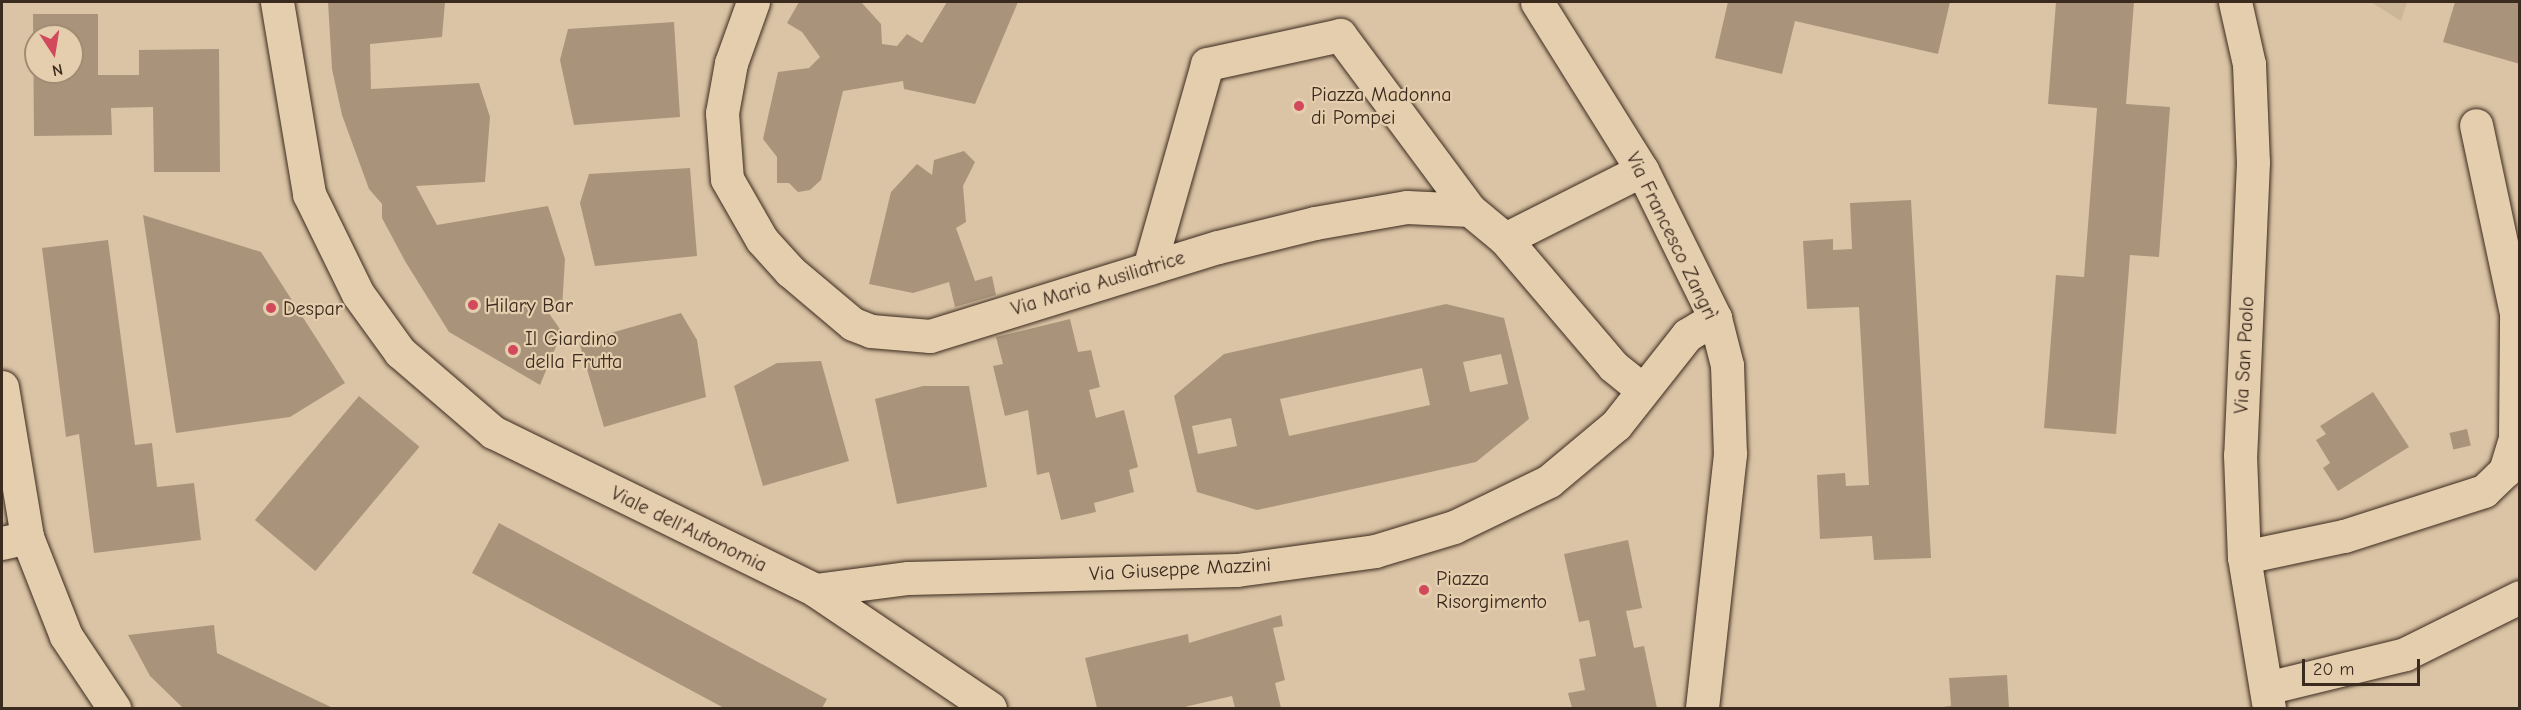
<!DOCTYPE html>
<html>
<head>
<meta charset="utf-8">
<style>
	body { margin:0 }
	#map { position:relative; width:2521px; height:710px; overflow:hidden; background:#dbc4a5; font-family:"Comic Neue",sans-serif }
	div>[style] { position:absolute }
	[style*='--x'] { left:calc(var(--x)*1px); top:calc(var(--y)*1px); width:calc(var(--w)*1px); rotate:calc(var(--a)*1deg) }
	.built>* { inset:0; background:#ccb698 }
	.building>* { inset:0; background:#a9947b; transform-origin:0 0 }
	.roads { filter:drop-shadow(0 0 2px #3b2a1e) drop-shadow(0 0 2px #3b2a1e) }
	.minor>* { height:33px; margin:-16.5px; padding:0 16.5px; transform-origin:16.5px; border-radius:16.5px; background:#e5ceae }
	.major>* { height:33px; margin:-16.5px; padding:0 16.5px; transform-origin:16.5px; border-radius:16.5px; background:#e5ceae }
	.dots>* { width:16px; height:16px; translate:-50% -50%; box-sizing:border-box; border:3px solid #e5ceae; border-radius:50% }
	span { translate:-50% -50%; white-space:nowrap; text-align:center; line-height:1.15; -webkit-text-stroke:4.5px #e5ceae; paint-order:stroke }
	.poi-label { font-size:20px; color:#3b2a1e }
	.left { translate:0 -50%; text-align:left }
	.street-label { font-size:20px; color:#3b2a1e }
	.frame { position:absolute; inset:0; border:3px solid #3b2a1e; pointer-events:none }
	.north { position:absolute; left:24px; top:24px; width:60px; height:60px; box-sizing:border-box; background:#e5ceae; border:2px solid #a18c74; border-radius:50%; rotate:168deg; font-size:16px; font-weight:700; line-height:24px; text-align:center; color:#3b2a1e }
	.north::after { content:''; display:block; margin:auto; width:21px; height:27px; background:#d1495b; clip-path:polygon(50% 0,100% 100%,50% 72%,0 100%) }
	.scale { position:absolute; left:2302px; top:659px; width:118px; height:27px; box-sizing:border-box; border:3px solid #3b2a1e; border-top:0; padding-left:8px; font-size:18px; line-height:21px; white-space:nowrap; color:#3b2a1e; -webkit-text-stroke:4px #e5ceae; paint-order:stroke }
</style>
</head>
<body>
<div id="map">
	<div class="built">
		<i style="clip-path:polygon(2371px 2px,2407px 2px,2401px 21px)"></i>
	</div>
	<div class="building">
		<i style="clip-path:polygon(328px 2px,445px 2px,442px 37px,370px 44px,371px 89px,479px 83px,490px 117px,485px 182px,416px 186px,437px 225px,548px 206px,565px 259px,562px 308px,548px 312px,562px 332px,540px 385px,449px 332px,405px 261px,382px 218px,382px 204px,369px 189px,342px 115px,332px 69px)"></i>
		<i style="clip-path:polygon(799px 2px,861px 2px,881px 24px,882px 44px,897px 46px,907px 34px,922px 43px,947px 2px,1018px 2px,975px 104px,904px 89px,903px 81px,843px 91px,821px 180px,810px 190px,798px 192px,789px 183px,777px 183px,777px 157px,763px 139px,778px 72px,809px 68px,820px 57px,802px 32px,787px 23px)"></i>
		<i style="clip-path:polygon(1728px 2px,1950px 2px,1938px 54px,1795px 21px,1782px 74px,1715px 58px)"></i>
		<i style="clip-path:polygon(2056px 2px,2134px 2px,2126px 104px,2170px 107px,2159px 257px,2130px 255px,2116px 434px,2044px 428px,2056px 275px,2084px 277px,2097px 108px,2048px 104px)"></i>
		<i style="clip-path:polygon(2455px 2px,2520px 2px,2520px 64px,2443px 42px)"></i>
		<i style="clip-path:polygon(evenodd,33px 14px,98px 14px,98px 75px,139px 75px,139px 50px,219px 49px,220px 172px,154px 172px,153px 107px,111px 108px,112px 135px,34px 136px,33px 14px,36px 36px,72px 36px,72px 72px,36px 72px,36px 36px)"></i>
		<i style="clip-path:polygon(674px 22px,680px 117px,574px 125px,560px 60px,568px 29px)"></i>
		<i style="clip-path:polygon(964px 151px,975px 162px,963px 186px,966px 222px,956px 228px,975px 281px,992px 276px,996px 295px,955px 307px,949px 282px,913px 293px,869px 284px,891px 192px,917px 164px,932px 175px,934px 160px)"></i>
		<i style="clip-path:polygon(690px 168px,697px 256px,595px 266px,580px 203px,589px 174px)"></i>
		<i style="clip-path:polygon(1911px 200px,1931px 558px,1874px 560px,1872px 536px,1820px 539px,1817px 475px,1845px 473px,1846px 486px,1869px 485px,1859px 307px,1807px 309px,1803px 241px,1833px 239px,1833px 250px,1852px 249px,1850px 203px)"></i>
		<i style="clip-path:polygon(143px 215px,261px 252px,345px 383px,290px 417px,176px 433px)"></i>
		<i style="clip-path:polygon(108px 240px,135px 445px,152px 443px,157px 487px,194px 483px,201px 540px,94px 553px,79px 434px,66px 437px,42px 248px)"></i>
		<i style="clip-path:polygon(evenodd,1446px 304px,1504px 318px,1529px 419px,1476px 462px,1257px 510px,1197px 492px,1174px 396px,1224px 354px,1446px 304px,1501px 354px,1508px 384px,1470px 392px,1463px 362px,1501px 354px,1446px 304px,1422px 368px,1430px 405px,1289px 436px,1280px 399px,1422px 368px,1446px 304px,1231px 418px,1237px 446px,1198px 454px,1192px 426px,1231px 418px)"></i>
		<i style="clip-path:polygon(681px 313px,697px 340px,706px 397px,604px 427px,579px 342px)"></i>
		<i style="clip-path:polygon(1070px 319px,1078px 352px,1091px 350px,1100px 387px,1089px 390px,1096px 418px,1124px 410px,1138px 467px,1129px 470px,1134px 492px,1094px 503px,1096px 512px,1061px 520px,1049px 472px,1037px 475px,1028px 410px,1005px 416px,993px 366px,1003px 364px,996px 337px)"></i>
		<i style="clip-path:polygon(821px 361px,849px 461px,763px 486px,734px 386px,777px 363px)"></i>
		<i style="clip-path:polygon(923px 386px,969px 386px,987px 487px,897px 504px,875px 399px)"></i>
		<i style="clip-path:polygon(2373px 392px,2409px 447px,2338px 491px,2323px 468px,2330px 463px,2316px 440px,2326px 434px,2320px 426px)"></i>
		<i style="left:359px;top:396px;width:79px;height:162px;rotate:40deg"></i>
		<i style="left:2467px;top:429px;width:17px;height:18px;rotate:77deg"></i>
		<i style="clip-path:polygon(499px 523px,827px 699px,822px 708px,724px 708px,472px 573px)"></i>
		<i style="clip-path:polygon(1628px 540px,1642px 608px,1626px 611px,1634px 648px,1644px 646px,1657px 708px,1572px 708px,1568px 693px,1585px 690px,1579px 659px,1596px 656px,1589px 620px,1579px 622px,1564px 554px)"></i>
		<i style="clip-path:polygon(1281px 615px,1283px 626px,1273px 628px,1285px 680px,1275px 683px,1281px 708px,1235px 708px,1232px 696px,1180px 708px,1097px 708px,1085px 658px,1188px 634px,1189px 643px)"></i>
		<i style="clip-path:polygon(214px 625px,217px 653px,333px 708px,183px 708px,150px 676px,128px 635px)"></i>
		<i style="clip-path:polygon(2007px 675px,2009px 708px,1935px 708px,1951px 706px,1949px 678px)"></i>
	</div>
	<div class="roads">
		<div class="minor">
			<i style="--x:277;--y:2;--w:195;--a:80.5"></i>
			<i style="--x:309;--y:194;--w:111;--a:63.9"></i>
			<i style="--x:358;--y:294;--w:72;--a:54.1"></i>
			<i style="--x:400;--y:352;--w:123;--a:40.7"></i>
			<i style="--x:493;--y:432;--w:359;--a:26.1"></i>
			<i style="--x:815;--y:590;--w:211;--a:34"></i>
			<i style="--x:753;--y:2;--w:65;--a:109.8"></i>
			<i style="--x:731;--y:63;--w:51;--a:100.2"></i>
			<i style="--x:722;--y:113;--w:66;--a:85.7"></i>
			<i style="--x:727;--y:179;--w:70;--a:60.2"></i>
			<i style="--x:762;--y:240;--w:42;--a:47.9"></i>
			<i style="--x:790;--y:271;--w:82;--a:40.1"></i>
			<i style="--x:853;--y:324;--w:19;--a:21"></i>
			<i style="--x:871;--y:331;--w:59;--a:4.8"></i>
			<i style="--x:930;--y:336;--w:301;--a:-17.2"></i>
			<i style="--x:1218;--y:247;--w:100;--a:-13.9"></i>
			<i style="--x:1315;--y:223;--w:93;--a:-9.9"></i>
			<i style="--x:1407;--y:207;--w:63;--a:2.7"></i>
			<i style="--x:1470;--y:210;--w:45;--a:39.6"></i>
			<i style="--x:1505;--y:239;--w:167;--a:49.6"></i>
			<i style="--x:1613;--y:366;--w:38;--a:39"></i>
			<i style="--x:1537;--y:2;--w:198;--a:58"></i>
			<i style="--x:1642;--y:170;--w:165;--a:63.7"></i>
			<i style="--x:1715;--y:318;--w:49;--a:75.7"></i>
			<i style="--x:1727;--y:365;--w:89;--a:88.1"></i>
			<i style="--x:1730;--y:454;--w:256;--a:96.3"></i>
			<i style="--x:1505;--y:239;--w:153;--a:-26.7"></i>
			<i style="--x:1149;--y:268;--w:212;--a:-74.1"></i>
			<i style="--x:1207;--y:64;--w:136;--a:-12.3"></i>
			<i style="--x:1340;--y:35;--w:218;--a:53.4"></i>
			<i style="--x:2;--y:543;--w:26;--a:-13"></i>
			<i style="--x:2244;--y:557;--w:102;--a:-11.9"></i>
			<i style="--x:2344;--y:536;--w:147;--a:-17.8"></i>
			<i style="--x:2484;--y:491;--w:29;--a:-44"></i>
			<i style="--x:2505;--y:471;--w:34;--a:-73"></i>
			<i style="--x:2515;--y:439;--w:126;--a:-89.5"></i>
			<i style="--x:2516;--y:313;--w:192;--a:-102"></i>
			<i style="--x:815;--y:590;--w:94;--a:-7.4"></i>
			<i style="--x:908;--y:578;--w:329;--a:-1.4"></i>
			<i style="--x:1237;--y:570;--w:139;--a:-7.8"></i>
			<i style="--x:1375;--y:551;--w:83;--a:-16.9"></i>
			<i style="--x:1454;--y:527;--w:106;--a:-25.8"></i>
			<i style="--x:1549;--y:481;--w:87;--a:-39.9"></i>
			<i style="--x:1616;--y:425;--w:115;--a:-51.7"></i>
			<i style="--x:1687;--y:335;--w:33;--a:-31"></i>
			<i style="--x:2266;--y:688;--w:143;--a:-13.7"></i>
			<i style="--x:2405;--y:654;--w:128;--a:-26.4"></i>
		</div>
		<div class="major">
			<i style="--x:2235;--y:2;--w:64;--a:77.3"></i>
			<i style="--x:2249;--y:64;--w:98;--a:87.7"></i>
			<i style="--x:2253;--y:162;--w:293;--a:92.5"></i>
			<i style="--x:2240;--y:455;--w:102;--a:87.8"></i>
			<i style="--x:2244;--y:557;--w:153;--a:80.6"></i>
			<i style="--x:2;--y:387;--w:152;--a:80.5"></i>
			<i style="--x:27;--y:537;--w:106;--a:68.5"></i>
			<i style="--x:66;--y:636;--w:87;--a:56.3"></i>
		</div>
	</div>
	<div class="dots">
		<i style="left:1299px;top:106px;background:#d1495b"></i>
		<i style="left:473px;top:305px;background:#d1495b"></i>
		<i style="left:271px;top:308px;background:#d1495b"></i>
		<i style="left:513px;top:350px;background:#d1495b"></i>
		<i style="left:1424px;top:590px;background:#d1495b"></i>
	</div>
	<div class="poi-label">
		<span class="left" style="left:1311px;top:106px">Piazza Madonna<br>di Pompei</span>
		<span class="left" style="left:485px;top:305px">Hilary Bar</span>
		<span class="left" style="left:283px;top:308px">Despar</span>
		<span class="left" style="left:525px;top:350px">Il Giardino<br>della Frutta</span>
		<span class="left" style="left:1436px;top:590px">Piazza<br>Risorgimento</span>
	</div>
	<div class="street-label">
		<span style="left:1672px;top:236px;rotate:64deg">Via Francesco Zangrì</span>
		<span style="left:1098px;top:283px;rotate:-17deg">Via Maria Ausiliatrice</span>
		<span style="left:2244px;top:355px;rotate:-87deg">Via San Paolo</span>
		<span style="left:689px;top:529px;rotate:26deg">Viale dell'Autonomia</span>
		<span style="left:1180px;top:569px;rotate:-3deg">Via Giuseppe Mazzini</span>
	</div>
	<div class="frame"></div>
	<div class="north">N</div>
	<div class="scale">20 m</div>
</div>
</body>
</html>
